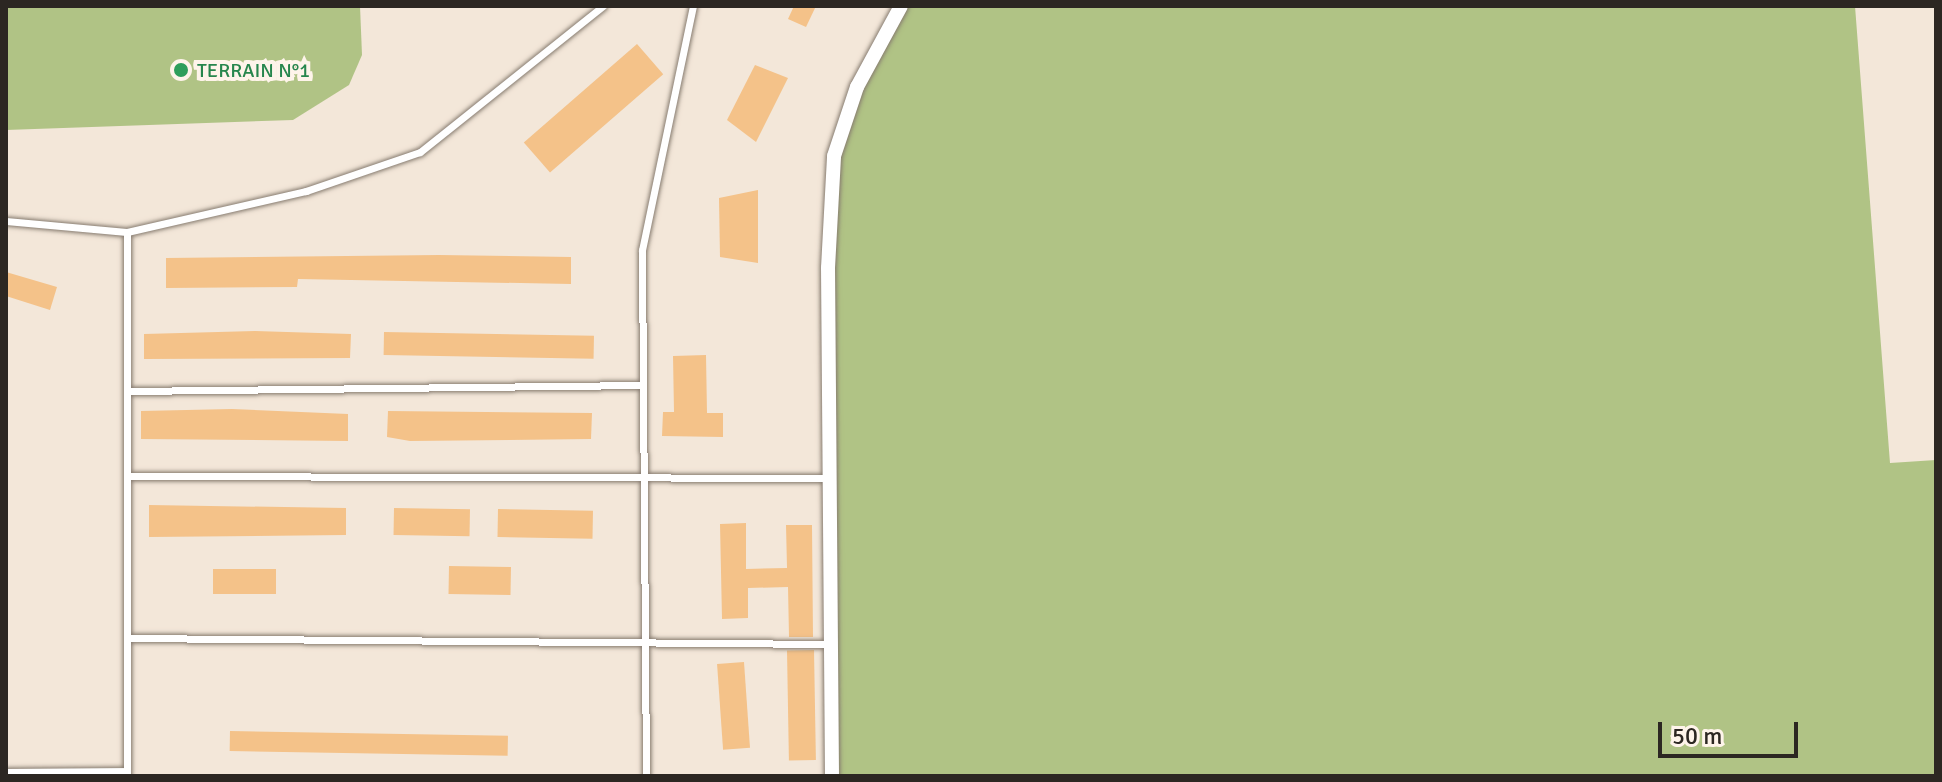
<!DOCTYPE html>
<html>
<head>
<meta charset="utf-8">
<style>
	body { margin:0 }
	#map { position:relative; width:1942px; height:782px; overflow:hidden; background:#f3e7d9; font-family:Signika,sans-serif }
	div>[style] { position:absolute }
	[style*='--x'] { left:calc(var(--x)*1px); top:calc(var(--y)*1px); width:calc(var(--w)*1px); rotate:calc(var(--a)*1deg) }
	.green>* { inset:0; background:#b0c385 }
	.building>* { inset:0; background:#f4c289; transform-origin:0 0 }
	.roads { filter:drop-shadow(0 0 2px #877c70) drop-shadow(0 0 2px #877c70) }
	.lane>* { height:7px; margin:-3.5px; padding:0 3.5px; transform-origin:3.5px; border-radius:3.5px; background:#fff }
	.street>* { height:14px; margin:-7px; padding:0 7px; transform-origin:7px; border-radius:7px; background:#fff }
	.dots>* { width:22px; height:22px; translate:-50% -50%; box-sizing:border-box; border:4px solid #fef4ea; border-radius:50% }
	span { translate:-50% -50%; white-space:nowrap; text-align:center; line-height:1.15; -webkit-text-stroke:8px #fef4ea; paint-order:stroke }
	.leisure-label { font-size:20px; color:#27864d }
	.left { translate:0 -50%; text-align:left }
	.frame { position:absolute; inset:0; border:8px solid #2c2722; pointer-events:none }
	.scale { position:absolute; left:1658px; top:722px; width:140px; height:36px; box-sizing:border-box; border:4px solid #2c2722; border-top:0; padding-left:10px; font-size:24px; line-height:28px; white-space:nowrap; color:#2c2722; -webkit-text-stroke:6px #fef4ea; paint-order:stroke }
</style>
</head>
<body>
<div id="map">
	<div class="green">
		<i style="clip-path:polygon(6px 6px,360px 6px,362px 55px,349px 85px,293px 120px,6px 130px)"></i>
		<i style="clip-path:polygon(901px 6px,1855px 6px,1890px 463px,1936px 460px,1936px 776px,832px 776px,834px 156px,857px 87px)"></i>
	</div>
	<div class="building">
		<i style="clip-path:polygon(794px 6px,816px 6px,806px 27px,788px 19px)"></i>
		<i style="left:637px;top:44px;width:40px;height:150px;rotate:49deg"></i>
		<i style="clip-path:polygon(755px 65px,788px 78px,756px 142px,727px 120px)"></i>
		<i style="clip-path:polygon(758px 190px,758px 263px,720px 257px,719px 198px)"></i>
		<i style="clip-path:polygon(439px 255px,571px 257px,571px 284px,298px 279px,297px 287px,166px 288px,166px 258px)"></i>
		<i style="clip-path:polygon(6px 272px,57px 287px,50px 310px,6px 296px)"></i>
		<i style="clip-path:polygon(255px 331px,351px 334px,350px 358px,144px 359px,144px 334px)"></i>
		<i style="left:384px;top:332px;width:210px;height:23px;rotate:1deg"></i>
		<i style="clip-path:polygon(706px 355px,707px 413px,723px 413px,723px 437px,662px 436px,663px 412px,674px 412px,673px 356px)"></i>
		<i style="clip-path:polygon(232px 409px,348px 414px,348px 441px,141px 439px,141px 411px)"></i>
		<i style="clip-path:polygon(388px 411px,592px 413px,591px 439px,410px 441px,387px 437px)"></i>
		<i style="clip-path:polygon(149px 505px,346px 508px,346px 535px,149px 537px)"></i>
		<i style="left:394px;top:508px;width:76px;height:27px;rotate:1deg"></i>
		<i style="left:498px;top:509px;width:95px;height:28px;rotate:1deg"></i>
		<i style="clip-path:polygon(746px 523px,746px 569px,787px 568px,786px 525px,812px 525px,813px 637px,789px 637px,788px 587px,748px 588px,748px 618px,722px 619px,720px 524px)"></i>
		<i style="left:449px;top:566px;width:62px;height:28px;rotate:1deg"></i>
		<i style="left:213px;top:569px;width:63px;height:25px"></i>
		<i style="left:814px;top:650px;width:110px;height:27px;rotate:89deg"></i>
		<i style="left:744px;top:662px;width:86px;height:27px;rotate:86deg"></i>
		<i style="left:230px;top:731px;width:278px;height:20px;rotate:1deg"></i>
	</div>
	<div class="roads">
		<div class="lane">
			<i style="--x:6;--y:221;--w:121;--a:5.2"></i>
			<i style="--x:127;--y:232;--w:184;--a:-12.9"></i>
			<i style="--x:306;--y:191;--w:120;--a:-18.9"></i>
			<i style="--x:420;--y:152;--w:234;--a:-38.6"></i>
			<i style="--x:130;--y:391;--w:513;--a:-0.67"></i>
			<i style="--x:129;--y:476;--w:701;--a:0.16"></i>
			<i style="--x:128;--y:638;--w:703;--a:0.49"></i>
			<i style="--x:6;--y:772;--w:121;--a:-0.5"></i>
			<i style="--x:127;--y:776;--w:544;--a:-90"></i>
			<i style="--x:646;--y:776;--w:526;--a:-90.44"></i>
			<i style="--x:642;--y:250;--w:249;--a:-78.2"></i>
		</div>
		<div class="street">
			<i style="--x:832;--y:776;--w:508;--a:-90.45"></i>
			<i style="--x:828;--y:268;--w:112;--a:-86.9"></i>
			<i style="--x:834;--y:156;--w:73;--a:-71.6"></i>
			<i style="--x:857;--y:87;--w:92;--a:-61.5"></i>
		</div>
	</div>
	<div class="dots">
		<i style="left:181px;top:70px;background:#2e9e5b"></i>
	</div>
	<div class="leisure-label">
		<span class="left" style="left:197px;top:70px">TERRAIN N°1</span>
	</div>
	<div class="frame"></div>
	<div class="scale">50 m</div>
</div>
</body>
</html>
